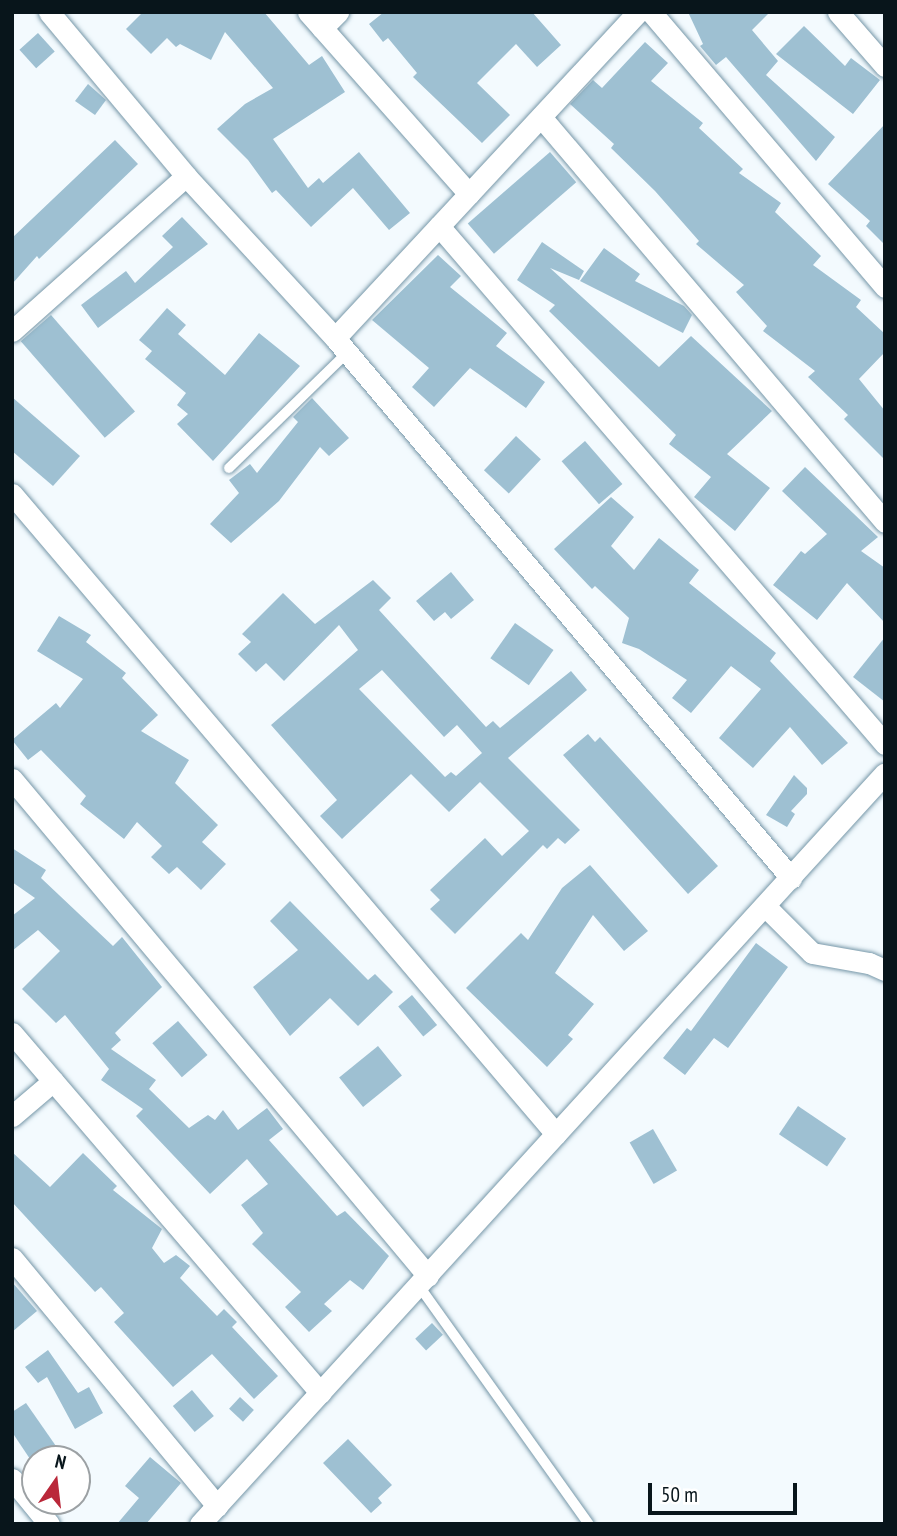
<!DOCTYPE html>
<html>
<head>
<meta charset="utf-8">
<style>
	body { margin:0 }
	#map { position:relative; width:897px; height:1536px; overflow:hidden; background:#f3fafe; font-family:"PT Sans Narrow",sans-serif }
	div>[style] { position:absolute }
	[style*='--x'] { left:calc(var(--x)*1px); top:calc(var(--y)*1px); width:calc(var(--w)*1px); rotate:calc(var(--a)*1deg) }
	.building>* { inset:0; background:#9ec0d2; transform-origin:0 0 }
	.roads { filter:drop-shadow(0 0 2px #7697a8) drop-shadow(0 0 2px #7697a8) }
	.service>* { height:10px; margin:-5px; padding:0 5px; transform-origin:5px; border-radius:5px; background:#fff }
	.minor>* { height:21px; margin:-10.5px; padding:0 10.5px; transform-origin:10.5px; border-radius:10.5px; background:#fff }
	span { translate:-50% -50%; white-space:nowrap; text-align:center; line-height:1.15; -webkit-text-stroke:6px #fff; paint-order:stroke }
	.frame { position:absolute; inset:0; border:14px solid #08151b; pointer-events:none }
	.north { position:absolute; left:21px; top:1445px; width:70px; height:70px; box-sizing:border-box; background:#fff; border:2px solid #9ca1a4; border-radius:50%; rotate:14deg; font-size:19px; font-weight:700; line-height:28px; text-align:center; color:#08151b }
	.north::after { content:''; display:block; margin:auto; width:24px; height:32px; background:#ba283a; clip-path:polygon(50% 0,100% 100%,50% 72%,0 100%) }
	.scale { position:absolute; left:648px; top:1483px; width:149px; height:32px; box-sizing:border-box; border:4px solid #08151b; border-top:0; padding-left:9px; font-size:21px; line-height:24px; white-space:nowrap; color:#08151b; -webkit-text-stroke:5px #fff; paint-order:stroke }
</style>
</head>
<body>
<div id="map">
	<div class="building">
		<i style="clip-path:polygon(143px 12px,264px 12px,309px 65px,322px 56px,345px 92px,273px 139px,308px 188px,319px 178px,323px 183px,359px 152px,410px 213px,389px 230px,353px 188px,311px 227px,276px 190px,272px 193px,248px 160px,217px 129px,245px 104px,273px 88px,225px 32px,211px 60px,180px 44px,176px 47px,167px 38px,151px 54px,126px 29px)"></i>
		<i style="clip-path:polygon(384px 12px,532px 12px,561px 45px,537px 67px,516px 44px,477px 83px,510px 115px,482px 143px,413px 77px,417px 73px,388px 38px,383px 42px,369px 24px)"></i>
		<i style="clip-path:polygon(688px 12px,770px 12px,752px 30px,778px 61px,766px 75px,835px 137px,816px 161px,726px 57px,716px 65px,700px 46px,703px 44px)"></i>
		<i style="clip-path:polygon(804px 26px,845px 66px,851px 58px,880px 80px,853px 114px,776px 54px)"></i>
		<i style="left:38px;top:33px;width:25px;height:25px;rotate:48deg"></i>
		<i style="clip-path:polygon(645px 42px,668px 63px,651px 81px,703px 123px,699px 128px,743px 169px,739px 173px,781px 203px,775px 212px,821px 256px,813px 265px,861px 300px,856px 307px,885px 334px,885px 352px,859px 379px,885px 411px,885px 460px,844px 419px,848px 415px,808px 377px,815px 371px,763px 331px,767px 326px,736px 292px,744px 285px,696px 244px,699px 241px,655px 191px,611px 148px,614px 144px,570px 104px,593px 80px,602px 88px)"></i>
		<i style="clip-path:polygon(88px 84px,106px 100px,95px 115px,75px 101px)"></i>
		<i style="clip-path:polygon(885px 124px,885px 245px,866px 226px,870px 221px,828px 184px)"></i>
		<i style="clip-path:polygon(115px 140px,138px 164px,39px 259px,37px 256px,12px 284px,12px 238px)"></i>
		<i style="left:550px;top:152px;width:40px;height:109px;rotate:49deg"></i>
		<i style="clip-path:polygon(182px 217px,208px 244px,98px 328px,81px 305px,126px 271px,135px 283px,173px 247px,162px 236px)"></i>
		<i style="clip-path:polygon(542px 242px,584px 271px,579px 280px,550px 268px,659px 367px,691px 336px,772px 411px,727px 454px,770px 488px,735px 531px,694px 497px,711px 477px,669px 444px,676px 435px,549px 311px,555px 305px,517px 280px)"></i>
		<i style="clip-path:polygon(604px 248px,640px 274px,635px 281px,684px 306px,692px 315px,683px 333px,580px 281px)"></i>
		<i style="clip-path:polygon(438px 255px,461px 276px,450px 287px,507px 333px,496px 346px,545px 382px,526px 408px,470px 368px,434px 407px,412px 387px,429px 368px,372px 320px)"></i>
		<i style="clip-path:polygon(167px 308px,186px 325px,178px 334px,225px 375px,259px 333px,300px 366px,213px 461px,177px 424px,188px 414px,177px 405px,186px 393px,145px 359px,152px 351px,139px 340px)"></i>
		<i style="left:51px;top:315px;width:128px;height:40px;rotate:49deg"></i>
		<i style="clip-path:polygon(12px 397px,80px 456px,53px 486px,12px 451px)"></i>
		<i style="clip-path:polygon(312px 398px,349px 438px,329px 456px,320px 447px,279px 501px,231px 543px,210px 524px,239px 493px,229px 480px,250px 464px,257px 473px,298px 422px,293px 417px)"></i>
		<i style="left:516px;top:436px;width:34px;height:47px;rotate:43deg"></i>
		<i style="left:585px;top:441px;width:57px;height:31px;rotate:49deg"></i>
		<i style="clip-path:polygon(805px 467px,878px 537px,861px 551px,885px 568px,885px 623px,847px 583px,817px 620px,773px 585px,801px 551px,805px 554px,827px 534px,782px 491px)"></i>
		<i style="clip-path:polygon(611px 497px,634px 517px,611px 546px,634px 570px,659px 538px,699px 570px,689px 583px,776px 653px,770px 661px,848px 743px,822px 765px,790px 727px,753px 768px,719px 738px,761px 689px,731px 666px,691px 713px,672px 698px,687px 680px,639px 649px,622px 643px,629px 618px,595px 586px,592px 589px,554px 549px)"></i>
		<i style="clip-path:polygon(451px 572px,474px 600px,451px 619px,445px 612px,434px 621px,416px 601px)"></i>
		<i style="clip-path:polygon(evenodd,373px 580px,391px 598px,379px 610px,486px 727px,493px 721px,500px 728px,571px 671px,587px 690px,508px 758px,580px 830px,565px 844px,558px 838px,547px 849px,543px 845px,455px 934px,430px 909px,440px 900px,430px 890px,485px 838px,502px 856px,529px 831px,480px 782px,449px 812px,411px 774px,342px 839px,320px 816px,337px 800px,271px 725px,358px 650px,339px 625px,284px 681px,266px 663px,256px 672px,238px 654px,251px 642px,242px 634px,283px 593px,315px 624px,373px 580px,382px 670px,444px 737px,457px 725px,482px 753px,456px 776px,451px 772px,445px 777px,359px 689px,382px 670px)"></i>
		<i style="clip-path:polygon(59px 616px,91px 635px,86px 642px,126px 673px,122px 678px,158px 715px,141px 731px,189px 760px,175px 783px,218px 825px,202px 842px,226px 864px,201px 890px,177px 867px,169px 874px,151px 857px,162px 846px,137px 822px,124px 839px,80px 804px,86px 796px,41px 750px,28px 760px,12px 740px,56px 703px,60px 708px,83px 679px,37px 651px)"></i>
		<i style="left:515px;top:623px;width:47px;height:43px;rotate:35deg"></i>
		<i style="clip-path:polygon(885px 637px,885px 702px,853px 677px)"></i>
		<i style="clip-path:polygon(588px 734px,595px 742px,600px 737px,718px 866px,688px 894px,563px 755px)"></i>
		<i style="clip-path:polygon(794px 775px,807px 788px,807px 794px,791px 811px,795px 814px,787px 827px,766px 815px)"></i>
		<i style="clip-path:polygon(12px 848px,46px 870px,41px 878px,113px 946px,122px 937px,162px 987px,115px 1033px,121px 1040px,111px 1049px,156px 1080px,149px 1089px,189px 1128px,208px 1115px,215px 1120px,223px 1110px,238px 1130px,267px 1108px,283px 1129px,269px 1140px,337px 1216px,345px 1211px,389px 1256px,363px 1290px,350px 1280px,324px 1304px,332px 1311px,309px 1332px,285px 1307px,301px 1292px,252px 1244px,263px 1233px,241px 1205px,268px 1184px,247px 1159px,210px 1194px,136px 1116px,143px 1109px,101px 1080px,109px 1069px,65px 1015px,56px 1023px,22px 989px,60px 951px,38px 930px,12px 951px,12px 916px,35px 898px,12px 882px)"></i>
		<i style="clip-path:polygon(590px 865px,648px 931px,624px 951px,593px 915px,555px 973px,594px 1004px,568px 1035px,573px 1039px,547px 1067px,466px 988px,521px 933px,528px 940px,562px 888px)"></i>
		<i style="clip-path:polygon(290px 901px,368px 980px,375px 974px,393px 992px,358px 1026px,330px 998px,290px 1036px,253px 987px,298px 950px,270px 921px)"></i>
		<i style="clip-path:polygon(756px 943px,788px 967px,728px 1048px,714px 1038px,685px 1075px,663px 1058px,687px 1028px,691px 1031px)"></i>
		<i style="left:412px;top:995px;width:39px;height:18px;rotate:50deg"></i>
		<i style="left:178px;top:1021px;width:45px;height:34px;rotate:49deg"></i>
		<i style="left:378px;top:1046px;width:38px;height:50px;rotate:51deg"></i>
		<i style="left:798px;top:1106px;width:58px;height:34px;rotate:34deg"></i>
		<i style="left:653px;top:1129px;width:48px;height:27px;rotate:60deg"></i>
		<i style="clip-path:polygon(12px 1152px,50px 1187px,83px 1153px,117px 1186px,113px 1190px,162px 1229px,152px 1248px,164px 1263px,176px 1255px,190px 1266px,180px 1278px,217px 1316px,224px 1309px,237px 1322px,232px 1327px,278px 1376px,254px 1399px,212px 1354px,173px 1387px,114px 1322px,124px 1313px,101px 1287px,95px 1292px,12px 1202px)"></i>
		<i style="clip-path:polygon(12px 1282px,37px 1311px,12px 1332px)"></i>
		<i style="left:432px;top:1323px;width:16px;height:23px;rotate:47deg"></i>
		<i style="clip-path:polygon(48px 1350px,78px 1393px,89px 1387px,103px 1413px,75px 1429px,47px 1377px,38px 1383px,25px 1367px)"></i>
		<i style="left:192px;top:1390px;width:34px;height:25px;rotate:50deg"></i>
		<i style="left:240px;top:1397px;width:19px;height:16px;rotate:43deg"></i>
		<i style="clip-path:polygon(26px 1403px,65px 1459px,30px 1459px,12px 1432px,12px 1412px)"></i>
		<i style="clip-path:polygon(348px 1439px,392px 1485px,378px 1498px,382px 1503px,371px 1513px,323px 1463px)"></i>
		<i style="clip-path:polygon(150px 1457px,181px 1483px,146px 1524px,117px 1524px,139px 1498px,125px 1486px)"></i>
	</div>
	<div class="roads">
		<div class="service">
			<i style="--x:229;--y:468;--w:165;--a:-44.3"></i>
			<i style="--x:419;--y:1286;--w:292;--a:54.5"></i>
		</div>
		<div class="minor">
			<i style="--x:49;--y:12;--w:214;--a:50.1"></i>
			<i style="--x:186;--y:176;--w:220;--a:47.4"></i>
			<i style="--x:335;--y:338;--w:707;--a:49.82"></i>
			<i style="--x:308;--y:12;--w:243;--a:48.5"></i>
			<i style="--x:651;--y:12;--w:361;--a:49.6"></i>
			<i style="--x:838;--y:12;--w:72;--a:49"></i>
			<i style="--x:322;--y:28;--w:23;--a:-45"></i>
			<i style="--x:541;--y:117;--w:531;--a:49.66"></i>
			<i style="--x:439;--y:226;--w:684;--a:49.27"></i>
			<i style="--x:12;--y:331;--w:233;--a:-41.7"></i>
			<i style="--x:335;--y:338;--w:445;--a:-47.1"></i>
			<i style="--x:12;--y:494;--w:840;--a:49.64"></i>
			<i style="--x:12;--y:779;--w:648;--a:50.07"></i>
			<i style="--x:765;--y:906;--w:66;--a:45"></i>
			<i style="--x:812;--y:953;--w:58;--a:10"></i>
			<i style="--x:869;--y:963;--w:17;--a:24"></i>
			<i style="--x:12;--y:1033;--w:474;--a:49.4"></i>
			<i style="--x:12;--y:1116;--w:54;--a:-40.5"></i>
			<i style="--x:12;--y:1258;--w:322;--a:50.4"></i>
			<i style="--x:12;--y:1479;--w:58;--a:50.6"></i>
			<i style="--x:200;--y:1524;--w:1016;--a:-47.63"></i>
		</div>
	</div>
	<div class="frame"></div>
	<div class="north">N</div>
	<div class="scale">50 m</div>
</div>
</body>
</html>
